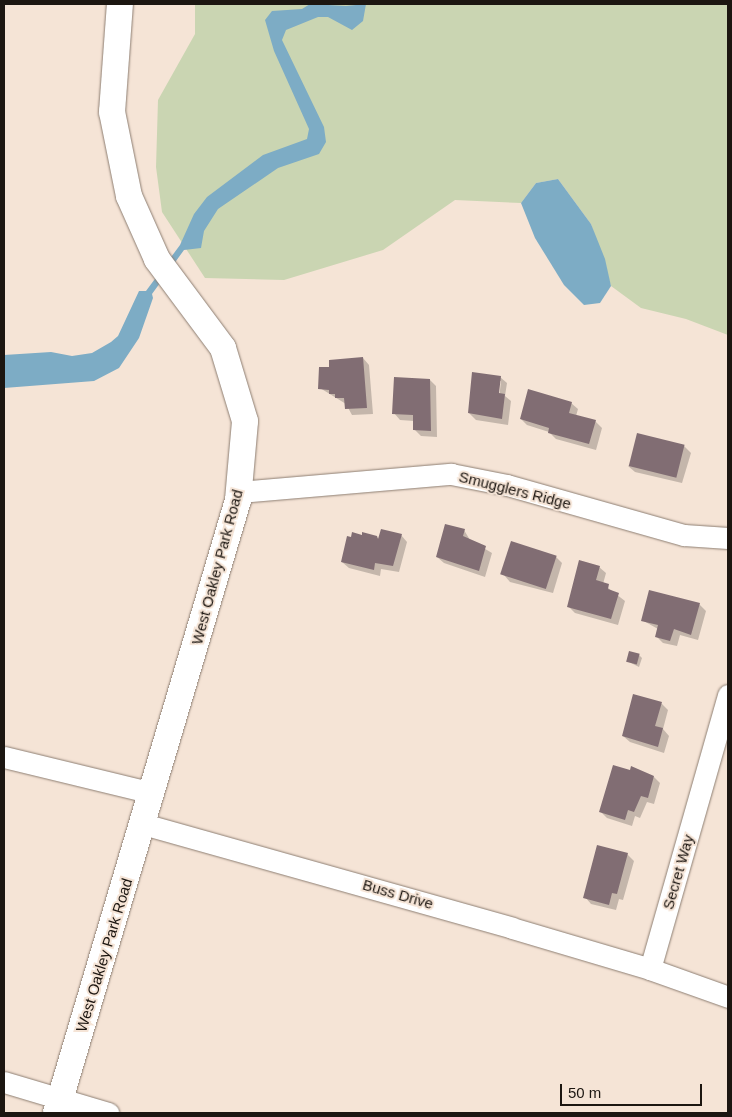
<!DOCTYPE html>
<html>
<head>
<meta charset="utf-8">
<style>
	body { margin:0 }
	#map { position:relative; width:732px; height:1117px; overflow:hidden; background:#f5e4d6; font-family:Arial,sans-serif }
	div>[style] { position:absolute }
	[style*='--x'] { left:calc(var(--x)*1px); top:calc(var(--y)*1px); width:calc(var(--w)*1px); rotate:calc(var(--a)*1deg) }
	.green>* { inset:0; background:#cad5b2 }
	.water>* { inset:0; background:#7dacc5 }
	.shadow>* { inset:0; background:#0003 }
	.building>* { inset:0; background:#816d73; transform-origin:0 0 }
	.roads { filter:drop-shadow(0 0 1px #8d7e72) drop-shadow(0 0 1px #8d7e72) }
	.minor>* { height:21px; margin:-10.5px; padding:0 10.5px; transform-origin:10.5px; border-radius:10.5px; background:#fff }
	.tertiary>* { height:26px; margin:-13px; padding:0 13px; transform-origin:13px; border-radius:13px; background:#fff }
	span { translate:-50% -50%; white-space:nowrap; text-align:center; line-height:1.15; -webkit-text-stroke:4px #f5e4d6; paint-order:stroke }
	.street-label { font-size:15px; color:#1c1611 }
	.frame { position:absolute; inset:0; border:5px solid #1c1611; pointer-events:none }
	.scale { position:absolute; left:560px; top:1084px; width:142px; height:22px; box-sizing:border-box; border:2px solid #1c1611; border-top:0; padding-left:6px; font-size:15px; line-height:18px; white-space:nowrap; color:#1c1611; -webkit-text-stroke:4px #f5e4d6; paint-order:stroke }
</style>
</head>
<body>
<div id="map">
	<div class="green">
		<i style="clip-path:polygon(195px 4px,728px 4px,728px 335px,686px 319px,641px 308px,611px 286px,591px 224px,558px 179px,536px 183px,521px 203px,455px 200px,383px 250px,284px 280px,205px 278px,162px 212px,156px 167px,158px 100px,195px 34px)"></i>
	</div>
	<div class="water">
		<i style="clip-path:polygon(310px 4px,346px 6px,366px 4px,363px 21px,352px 30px,328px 17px,318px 17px,286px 30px,282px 40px,324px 127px,326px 142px,319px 154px,278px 168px,218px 209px,204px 231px,201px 248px,184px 250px,152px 294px,153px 298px,139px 338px,119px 368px,94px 381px,4px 388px,4px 355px,51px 352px,72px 356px,92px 353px,111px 342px,118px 336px,139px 291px,146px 291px,180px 245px,194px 214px,207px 197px,263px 155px,307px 139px,309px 129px,274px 51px,265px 20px,272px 11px,302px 9px)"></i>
		<i style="clip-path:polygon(558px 179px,591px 224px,605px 259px,611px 286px,600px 303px,584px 305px,564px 285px,535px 238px,521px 203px,536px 183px)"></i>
	</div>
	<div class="shadow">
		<i style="clip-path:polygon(363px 358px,369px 365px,373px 414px,352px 415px,346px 404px,320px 388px,330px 368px)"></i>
		<i style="clip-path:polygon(evenodd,500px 377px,507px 383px,505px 396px,511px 401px,508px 425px,476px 420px,469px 413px,500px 377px,499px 381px,501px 381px,499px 399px,499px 381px)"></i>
		<i style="clip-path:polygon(430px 380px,436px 386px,437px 437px,421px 436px,414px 429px,414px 421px,400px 420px,394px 413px)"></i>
		<i style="clip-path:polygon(571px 403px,578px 409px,576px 416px,595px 421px,602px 428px,596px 450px,556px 439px,549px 432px,527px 425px,521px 419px)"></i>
		<i style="clip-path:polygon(684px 446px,691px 453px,682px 483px,635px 472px,628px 466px)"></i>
		<i style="clip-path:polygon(464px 530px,470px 540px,492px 553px,485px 577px,444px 563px,437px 557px)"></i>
		<i style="clip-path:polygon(401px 535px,407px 542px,399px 572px,381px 569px,380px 576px,349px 568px,342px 562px,376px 537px,380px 540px)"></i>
		<i style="clip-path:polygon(556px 557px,562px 563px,553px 593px,510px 582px,504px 575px)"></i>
		<i style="clip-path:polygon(599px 567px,606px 573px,603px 584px,625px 601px,618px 625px,575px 613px,568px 606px)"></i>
		<i style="clip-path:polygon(699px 604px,706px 611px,698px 640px,680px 635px,677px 646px,663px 643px,656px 636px,658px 629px,642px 620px)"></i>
		<i style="clip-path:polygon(639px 655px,642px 658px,639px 667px,627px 661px)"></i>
		<i style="clip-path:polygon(634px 695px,662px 704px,668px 710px,663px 729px,669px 736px,664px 753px,630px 742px,623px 736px)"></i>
		<i style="clip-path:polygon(654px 777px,660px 783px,654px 804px,647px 802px,640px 818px,635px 816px,632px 826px,607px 818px,601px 812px)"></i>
		<i style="clip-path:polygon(627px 854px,634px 861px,623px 900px,619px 899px,616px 910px,591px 904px,585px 897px)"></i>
	</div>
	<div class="building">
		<i style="clip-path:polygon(363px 357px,367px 408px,345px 409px,344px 398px,335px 398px,335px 394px,329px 394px,329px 390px,318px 389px,319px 367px,329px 367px,329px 360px)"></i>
		<i style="clip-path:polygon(472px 372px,501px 376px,499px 393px,505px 394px,502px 419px,468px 413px)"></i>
		<i style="clip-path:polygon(394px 377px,430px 379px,431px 431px,413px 430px,413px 415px,392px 414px)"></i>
		<i style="clip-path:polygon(528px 389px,572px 402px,569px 413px,596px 420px,589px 444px,548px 433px,549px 428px,520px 419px)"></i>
		<i style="left:637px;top:433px;width:49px;height:34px;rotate:14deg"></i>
		<i style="clip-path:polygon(445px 524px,465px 529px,463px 536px,486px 546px,479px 571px,436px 557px)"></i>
		<i style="clip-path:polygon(381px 529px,402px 534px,393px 566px,375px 563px,374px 570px,341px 562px,347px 536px,351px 537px,352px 532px,362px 535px,362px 532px,377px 536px,378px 539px)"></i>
		<i style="left:511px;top:541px;width:48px;height:35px;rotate:18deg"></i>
		<i style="clip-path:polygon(579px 560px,600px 566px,596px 580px,609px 584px,608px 589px,619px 593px,611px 619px,567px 607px)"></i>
		<i style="clip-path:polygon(649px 590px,700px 603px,691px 635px,674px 629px,670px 641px,655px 637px,658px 625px,641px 621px)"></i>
		<i style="left:629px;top:651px;width:11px;height:11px;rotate:15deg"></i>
		<i style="clip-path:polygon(633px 694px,662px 702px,655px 726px,663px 728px,658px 747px,622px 736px)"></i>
		<i style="clip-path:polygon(613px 765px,630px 770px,631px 766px,654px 776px,648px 798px,641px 796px,634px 812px,628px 810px,625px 820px,599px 812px)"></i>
		<i style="clip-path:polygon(597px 845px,628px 853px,617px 894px,612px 893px,609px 905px,583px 898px)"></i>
	</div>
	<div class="roads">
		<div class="minor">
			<i style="--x:239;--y:492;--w:213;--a:-4.9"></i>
			<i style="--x:451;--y:474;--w:57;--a:11.1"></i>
			<i style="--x:507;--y:485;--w:184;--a:15.8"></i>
			<i style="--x:684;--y:535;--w:44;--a:3.9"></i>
			<i style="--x:4;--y:757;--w:153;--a:13.6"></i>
			<i style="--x:143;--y:824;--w:383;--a:15.7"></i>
			<i style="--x:512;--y:928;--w:144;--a:16.5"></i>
			<i style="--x:650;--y:969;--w:83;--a:19.7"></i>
			<i style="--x:650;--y:969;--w:285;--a:-74.1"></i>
			<i style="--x:4;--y:1082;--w:109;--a:16.6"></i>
		</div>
		<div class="tertiary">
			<i style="--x:56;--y:1113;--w:639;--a:-73.46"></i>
			<i style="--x:238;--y:500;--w:79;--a:-84.9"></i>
			<i style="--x:245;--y:421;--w:76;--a:-106.8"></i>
			<i style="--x:223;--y:348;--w:111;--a:-126.6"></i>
			<i style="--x:157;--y:259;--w:69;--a:-114"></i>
			<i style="--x:129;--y:196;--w:86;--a:-101.4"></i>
			<i style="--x:112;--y:112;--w:108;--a:-85.8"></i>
		</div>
	</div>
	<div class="street-label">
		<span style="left:515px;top:490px;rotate:14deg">Smugglers Ridge</span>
		<span style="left:217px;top:567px;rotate:-75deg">West Oakley Park Road</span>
		<span style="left:678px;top:872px;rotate:-74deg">Secret Way</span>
		<span style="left:398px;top:894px;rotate:16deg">Buss Drive</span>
		<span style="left:104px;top:955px;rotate:-73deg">West Oakley Park Road</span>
	</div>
	<div class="frame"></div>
	<div class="scale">50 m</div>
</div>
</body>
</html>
